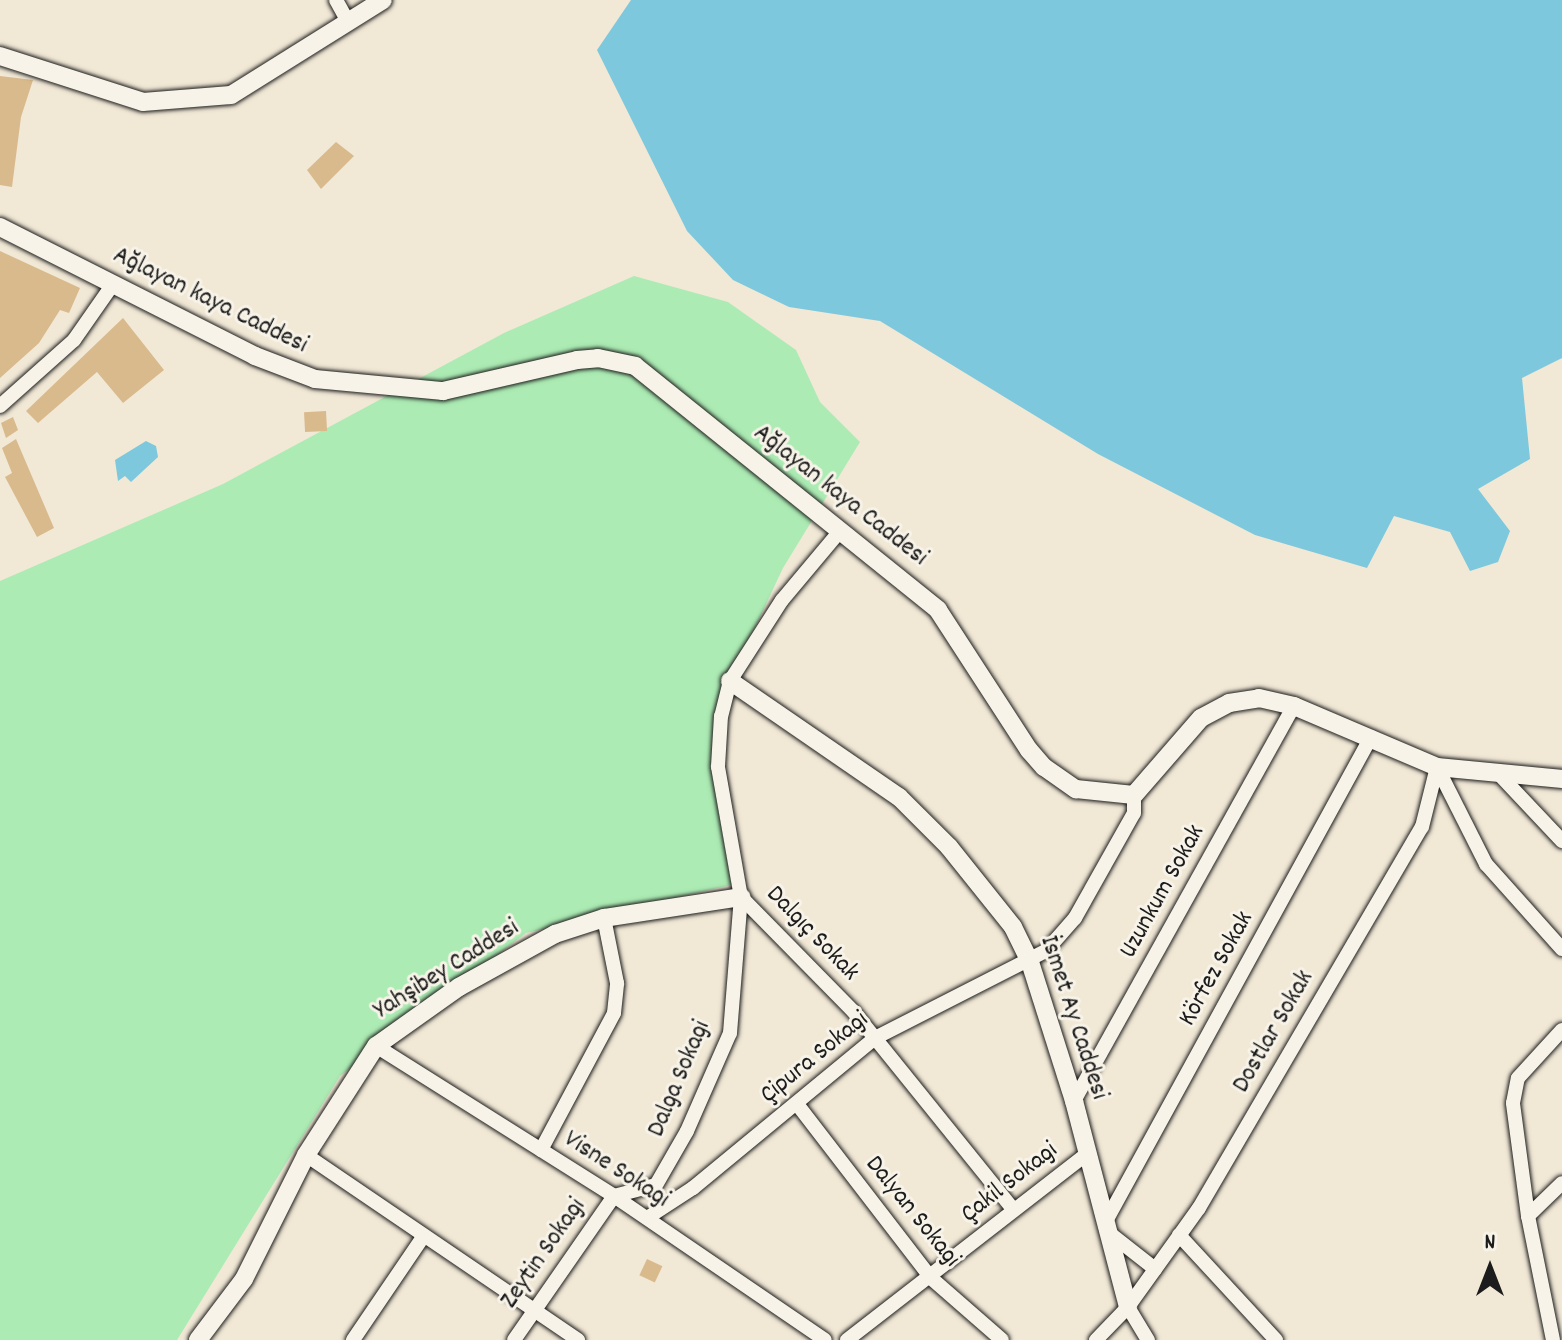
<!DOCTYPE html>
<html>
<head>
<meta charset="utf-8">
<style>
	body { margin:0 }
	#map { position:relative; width:1562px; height:1340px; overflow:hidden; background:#f1e8d6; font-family:Dekko,sans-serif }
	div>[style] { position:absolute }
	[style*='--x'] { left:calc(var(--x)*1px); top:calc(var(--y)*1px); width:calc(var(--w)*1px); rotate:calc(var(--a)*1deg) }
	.green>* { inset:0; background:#acecb4 }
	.water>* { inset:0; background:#7dc8dd }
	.building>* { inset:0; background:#d9ba8d; transform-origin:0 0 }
	.roads { filter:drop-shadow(0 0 2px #1c1c1c) drop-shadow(0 0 2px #1c1c1c) }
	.street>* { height:14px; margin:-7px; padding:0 7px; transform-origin:7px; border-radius:7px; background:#f7f3e8 }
	.secondary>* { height:18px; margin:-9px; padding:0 9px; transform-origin:9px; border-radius:9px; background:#f7f3e8 }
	span { translate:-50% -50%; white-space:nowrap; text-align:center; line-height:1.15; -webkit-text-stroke:6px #f7f3e8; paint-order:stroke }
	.street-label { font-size:26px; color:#1c1c1c }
	.north { position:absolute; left:1450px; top:1228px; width:80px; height:80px; -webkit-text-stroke:6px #f7f3e8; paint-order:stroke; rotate:0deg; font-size:22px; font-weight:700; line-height:32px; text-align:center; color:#1c1c1c }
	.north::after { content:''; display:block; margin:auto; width:28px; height:36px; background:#1c1c1c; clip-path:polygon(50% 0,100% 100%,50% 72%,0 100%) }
</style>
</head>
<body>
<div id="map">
	<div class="green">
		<i style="clip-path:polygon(634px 276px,728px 302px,796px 350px,820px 402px,860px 442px,783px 568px,730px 681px,718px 744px,739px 883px,526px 933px,340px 1076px,177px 1340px,0 1340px,0 581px,223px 484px,504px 333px)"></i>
	</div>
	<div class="water">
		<i style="clip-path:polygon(631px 0,1562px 0,1562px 358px,1522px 378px,1530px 459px,1478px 489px,1510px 531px,1498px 562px,1470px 571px,1450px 532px,1394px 516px,1367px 568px,1255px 535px,1098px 454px,880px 321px,789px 307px,733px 280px,687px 231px,597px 50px)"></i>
		<i style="clip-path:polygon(146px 441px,156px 446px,158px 457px,131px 482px,125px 476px,118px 481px,115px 460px)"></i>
	</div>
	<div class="building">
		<i style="clip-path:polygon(0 76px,33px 80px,21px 117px,12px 187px,0 185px)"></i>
		<i style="clip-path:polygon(336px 142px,354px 156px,321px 189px,307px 170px)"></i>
		<i style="clip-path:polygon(0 251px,80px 288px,69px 313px,60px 310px,39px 343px,0 378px)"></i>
		<i style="clip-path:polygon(123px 318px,164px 370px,123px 403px,97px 372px,38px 423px,26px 411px)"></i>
		<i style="left:326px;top:411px;width:20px;height:22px;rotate:87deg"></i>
		<i style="clip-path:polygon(13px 417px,18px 430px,6px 438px,1px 423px)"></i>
		<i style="clip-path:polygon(16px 439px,54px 528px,37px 537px,5px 477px,12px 473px,2px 448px)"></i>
		<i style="left:647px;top:1259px;width:17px;height:18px;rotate:25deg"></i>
	</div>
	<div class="roads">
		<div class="street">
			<i style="--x:336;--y:0;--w:25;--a:61"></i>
			<i style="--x:0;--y:406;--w:99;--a:-41.7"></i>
			<i style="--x:74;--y:340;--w:68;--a:-55.1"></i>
			<i style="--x:840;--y:531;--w:90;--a:130"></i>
			<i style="--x:782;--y:600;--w:96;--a:122.7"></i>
			<i style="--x:730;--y:681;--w:36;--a:104"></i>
			<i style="--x:721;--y:716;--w:51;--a:93.4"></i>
			<i style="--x:718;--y:767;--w:132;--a:80"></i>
			<i style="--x:741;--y:897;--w:161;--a:45.5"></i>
			<i style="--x:854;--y:1012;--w:253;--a:51.1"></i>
			<i style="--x:1437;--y:767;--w:109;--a:63.2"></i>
			<i style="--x:1486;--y:864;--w:114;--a:48.2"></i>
			<i style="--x:1497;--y:772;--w:95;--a:46.7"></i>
			<i style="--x:376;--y:1046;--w:281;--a:32.2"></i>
			<i style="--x:614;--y:1196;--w:255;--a:34.3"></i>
			<i style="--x:1074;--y:1101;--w:452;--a:-60.9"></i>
			<i style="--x:797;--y:1104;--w:220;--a:52.4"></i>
			<i style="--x:931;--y:1278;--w:94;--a:41.1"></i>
			<i style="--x:541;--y:1150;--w:155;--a:-61.9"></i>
			<i style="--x:614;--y:1013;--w:30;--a:-84"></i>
			<i style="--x:617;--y:983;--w:66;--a:-101.3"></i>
			<i style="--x:306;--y:1155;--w:329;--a:34.2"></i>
			<i style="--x:1528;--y:1216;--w:114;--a:-97.6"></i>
			<i style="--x:1513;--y:1103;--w:25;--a:-79"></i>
			<i style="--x:1518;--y:1078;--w:65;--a:-47.5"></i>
			<i style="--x:647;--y:1218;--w:55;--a:-33.1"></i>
			<i style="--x:693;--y:1188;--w:236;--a:-39.5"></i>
			<i style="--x:875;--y:1038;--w:192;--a:-27"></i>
			<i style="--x:1046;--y:951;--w:44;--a:-48.7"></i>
			<i style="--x:1075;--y:918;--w:120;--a:-60.7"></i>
			<i style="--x:1134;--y:813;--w:18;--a:-90"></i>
			<i style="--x:1105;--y:1223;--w:554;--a:-61.31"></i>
			<i style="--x:1108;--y:1232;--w:60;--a:38.2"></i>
			<i style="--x:1179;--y:1235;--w:143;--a:47.3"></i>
			<i style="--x:1128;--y:1307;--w:39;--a:59"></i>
			<i style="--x:353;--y:1340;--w:125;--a:-55.8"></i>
			<i style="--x:514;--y:1340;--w:175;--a:-55.2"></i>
			<i style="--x:614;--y:1196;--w:43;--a:-14.7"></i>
			<i style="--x:656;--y:1185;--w:62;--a:-60.1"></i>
			<i style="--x:687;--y:1131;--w:107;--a:-66.3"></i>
			<i style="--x:730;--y:1033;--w:136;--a:-85.4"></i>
			<i style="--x:847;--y:1340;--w:305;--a:-37.8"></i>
			<i style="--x:1096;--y:1340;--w:46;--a:-45.9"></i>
			<i style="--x:1128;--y:1307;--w:122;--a:-54.4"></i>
			<i style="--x:1199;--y:1208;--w:441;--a:-59.7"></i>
			<i style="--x:1422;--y:827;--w:62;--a:-76"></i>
			<i style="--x:1553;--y:1340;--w:126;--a:-101.4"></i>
			<i style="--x:1528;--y:1216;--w:47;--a:-44.1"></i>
		</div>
		<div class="secondary">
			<i style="--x:0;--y:56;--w:150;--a:17.8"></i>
			<i style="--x:143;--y:102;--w:88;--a:-4.5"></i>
			<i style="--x:231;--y:95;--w:179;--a:-32"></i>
			<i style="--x:0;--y:227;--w:286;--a:26.8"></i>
			<i style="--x:255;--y:356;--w:64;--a:21"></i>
			<i style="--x:315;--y:379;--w:129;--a:5.4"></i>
			<i style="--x:443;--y:391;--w:138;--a:-13"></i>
			<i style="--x:577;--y:360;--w:21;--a:-5"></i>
			<i style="--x:598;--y:358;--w:38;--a:12"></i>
			<i style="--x:635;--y:366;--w:389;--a:38.8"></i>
			<i style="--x:938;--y:610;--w:167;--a:57"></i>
			<i style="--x:1029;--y:750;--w:23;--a:49"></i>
			<i style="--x:1044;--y:767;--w:39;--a:35"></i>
			<i style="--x:1076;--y:789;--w:58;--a:5.9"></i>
			<i style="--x:1134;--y:795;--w:102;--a:-49"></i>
			<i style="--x:1201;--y:718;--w:32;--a:-28"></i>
			<i style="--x:1229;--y:703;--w:30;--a:-9"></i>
			<i style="--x:1259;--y:698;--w:36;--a:13"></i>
			<i style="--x:1294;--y:706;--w:155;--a:23.1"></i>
			<i style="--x:1437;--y:767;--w:126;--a:5.5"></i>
			<i style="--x:730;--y:681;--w:205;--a:34.5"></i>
			<i style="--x:899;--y:797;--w:71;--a:45"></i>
			<i style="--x:949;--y:847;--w:102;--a:51.3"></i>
			<i style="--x:1013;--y:927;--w:39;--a:64"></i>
			<i style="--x:1030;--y:962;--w:146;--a:72.4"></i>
			<i style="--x:1074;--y:1101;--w:213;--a:75.3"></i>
			<i style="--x:198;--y:1340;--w:76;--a:-53"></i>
			<i style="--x:244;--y:1279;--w:139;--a:-63.4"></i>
			<i style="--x:306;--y:1155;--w:130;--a:-57.3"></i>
			<i style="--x:376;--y:1046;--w:102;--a:-35.4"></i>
			<i style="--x:459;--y:987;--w:110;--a:-28.9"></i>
			<i style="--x:555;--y:934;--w:52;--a:-18.1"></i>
			<i style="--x:604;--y:918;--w:139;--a:-8.7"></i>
		</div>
	</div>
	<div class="street-label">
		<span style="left:210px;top:301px;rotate:26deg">Ağlayan kaya Caddesi</span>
		<span style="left:840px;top:496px;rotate:38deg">Ağlayan kaya Caddesi</span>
		<span style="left:1163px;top:892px;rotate:-61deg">Uzunkum Sokak</span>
		<span style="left:812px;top:934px;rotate:46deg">Dalgıç Sokak</span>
		<span style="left:1217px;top:969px;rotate:-61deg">Körfez Sokak</span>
		<span style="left:447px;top:970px;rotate:-32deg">Yahşibey Caddesi</span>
		<span style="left:1073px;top:1018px;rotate:72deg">İsmet Ay Caddesi</span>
		<span style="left:1274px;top:1032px;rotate:-60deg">Dostlar Sokak</span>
		<span style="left:815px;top:1058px;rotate:-39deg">Çipura Sokagi</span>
		<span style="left:680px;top:1079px;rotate:-67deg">Dalga Sokagi</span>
		<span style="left:616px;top:1170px;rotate:33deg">Visne Sokagi</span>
		<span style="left:1010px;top:1183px;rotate:-38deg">Çakil Sokagi</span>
		<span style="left:912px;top:1212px;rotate:51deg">Dalyan Sokagi</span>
		<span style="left:544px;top:1254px;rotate:-55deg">Zeytin Sokagi</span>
	</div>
	<div class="north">N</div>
</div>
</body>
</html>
